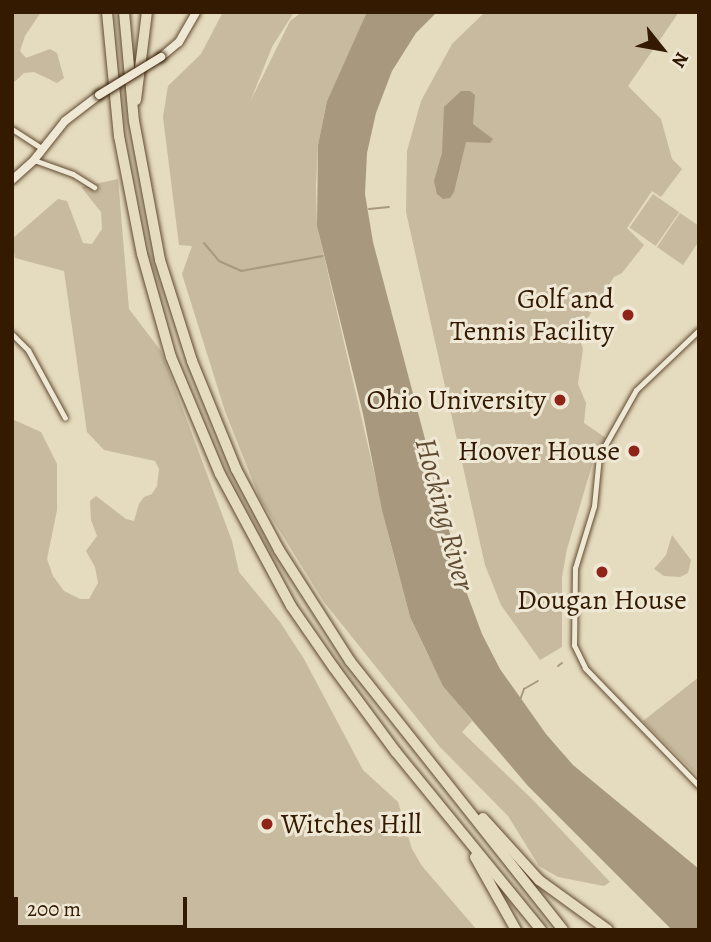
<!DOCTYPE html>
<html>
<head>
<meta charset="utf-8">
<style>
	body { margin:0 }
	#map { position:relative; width:711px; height:942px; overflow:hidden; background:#e5dbbe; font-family:Alegreya,serif }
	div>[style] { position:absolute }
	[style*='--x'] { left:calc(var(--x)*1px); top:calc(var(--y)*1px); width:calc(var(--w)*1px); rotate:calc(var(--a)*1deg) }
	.green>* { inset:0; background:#c7ba9e; transform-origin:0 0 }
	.water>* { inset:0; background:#a8997e }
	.stream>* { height:2px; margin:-1px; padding:0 1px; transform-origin:1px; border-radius:1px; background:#a8997e }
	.roads { filter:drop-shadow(0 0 2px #604a30) drop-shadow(0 0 2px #604a30) }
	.street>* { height:5px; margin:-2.5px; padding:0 2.5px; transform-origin:2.5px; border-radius:2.5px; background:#eee8d5 }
	.secondary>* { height:8px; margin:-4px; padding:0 4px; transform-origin:4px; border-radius:4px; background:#eee8d5 }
	.highway>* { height:10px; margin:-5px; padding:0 5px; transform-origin:5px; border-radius:5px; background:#e5dbbe }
	.bridges { filter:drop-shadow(0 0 2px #331a01) drop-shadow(0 0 2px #331a01) }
	.secondary-bridge>* { height:8px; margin:-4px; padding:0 4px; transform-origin:4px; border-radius:4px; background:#eee8d5 }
	.dots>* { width:19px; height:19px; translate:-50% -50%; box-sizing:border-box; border:4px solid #eee8d5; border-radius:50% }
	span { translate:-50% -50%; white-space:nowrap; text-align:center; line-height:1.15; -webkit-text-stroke:6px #eee8d5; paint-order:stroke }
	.poi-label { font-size:28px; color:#331a01 }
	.right { translate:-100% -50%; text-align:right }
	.left { translate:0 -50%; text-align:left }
	.water-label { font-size:30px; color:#624d33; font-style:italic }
	.frame { position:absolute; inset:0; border:14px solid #331a01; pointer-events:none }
	.north { position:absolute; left:627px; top:14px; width:70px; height:70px; -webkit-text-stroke:5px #eee8d5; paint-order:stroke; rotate:121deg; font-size:19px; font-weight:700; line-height:28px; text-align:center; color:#331a01 }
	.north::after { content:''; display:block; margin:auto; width:24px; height:32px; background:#331a01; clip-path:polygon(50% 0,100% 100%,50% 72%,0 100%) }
	.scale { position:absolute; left:14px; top:897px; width:173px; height:32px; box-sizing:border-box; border:4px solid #331a01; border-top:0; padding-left:9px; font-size:21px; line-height:24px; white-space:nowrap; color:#331a01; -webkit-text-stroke:5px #eee8d5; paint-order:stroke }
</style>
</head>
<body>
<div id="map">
	<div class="green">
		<i style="clip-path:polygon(12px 12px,41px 12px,25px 36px,20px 51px,26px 58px,50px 49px,57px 53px,64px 78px,57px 83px,34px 72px,24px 73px,12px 84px)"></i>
		<i style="clip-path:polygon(223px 12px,294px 12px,272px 47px,250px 102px,290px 21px,302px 12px,367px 13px,327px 101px,318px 145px,316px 185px,317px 226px,391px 545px,410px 617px,426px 651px,444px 686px,472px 721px,462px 732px,533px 800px,610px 882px,604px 886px,558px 877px,539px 866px,508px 816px,440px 747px,324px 602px,260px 499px,225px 411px,182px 274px,192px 246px,179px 245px,163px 117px,168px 86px,201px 54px)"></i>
		<i style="clip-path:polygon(485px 12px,679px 12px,628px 86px,661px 119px,672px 159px,682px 169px,661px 197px,652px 191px,627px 228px,644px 245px,622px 273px,614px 277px,578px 333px,583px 349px,578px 384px,586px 403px,584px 423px,606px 438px,593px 462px,567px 549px,562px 577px,562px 647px,540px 660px,501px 605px,485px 565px,406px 212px,407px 151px,421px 101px,452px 44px)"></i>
		<i style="clip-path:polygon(118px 179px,129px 309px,161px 351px,232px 541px,239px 572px,280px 622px,304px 659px,363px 770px,398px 802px,412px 849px,422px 866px,477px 930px,12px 930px,12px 419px,41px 432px,57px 464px,57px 510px,47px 559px,53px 576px,64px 591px,80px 599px,89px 599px,98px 583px,95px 567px,86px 551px,97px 536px,91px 520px,90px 501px,96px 496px,126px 519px,134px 521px,139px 504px,144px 497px,152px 494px,157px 486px,159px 469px,155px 461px,104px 450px,87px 432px,64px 271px,15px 258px,12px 239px,58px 199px,67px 201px,83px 243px,92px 244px,102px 229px,101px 212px,81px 187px)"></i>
		<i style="left:653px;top:194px;width:32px;height:41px;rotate:35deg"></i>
		<i style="clip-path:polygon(680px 213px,699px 226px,699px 241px,683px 265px,657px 247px)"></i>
		<i style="clip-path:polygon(672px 535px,691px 560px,688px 573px,680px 577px,664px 576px,654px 569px,666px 555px)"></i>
		<i style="clip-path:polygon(699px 677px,699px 777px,643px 721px)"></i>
	</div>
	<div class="water">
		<i style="clip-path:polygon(367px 12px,437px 12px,416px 33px,392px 71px,376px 113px,367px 153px,365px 194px,373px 242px,463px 583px,482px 634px,500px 669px,546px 734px,573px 765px,699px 869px,699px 930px,672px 930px,528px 786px,443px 686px,410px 617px,382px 510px,363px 414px,317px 226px,318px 145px,327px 101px)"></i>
		<i style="clip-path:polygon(461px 91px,470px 91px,475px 95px,473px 124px,493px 139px,490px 143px,466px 142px,454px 192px,450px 198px,443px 199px,437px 194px,434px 181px,442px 153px,444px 107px)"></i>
	</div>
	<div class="stream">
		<i style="--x:694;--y:12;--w:5;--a:11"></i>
		<i style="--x:369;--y:209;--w:20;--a:-6"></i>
		<i style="--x:204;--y:243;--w:23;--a:50"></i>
		<i style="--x:219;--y:261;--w:24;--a:24"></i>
		<i style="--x:241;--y:271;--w:83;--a:-10.4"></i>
		<i style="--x:558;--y:666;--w:5;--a:-37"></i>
		<i style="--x:520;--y:700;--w:12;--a:-70"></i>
		<i style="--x:524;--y:689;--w:16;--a:-30"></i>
	</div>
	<div class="roads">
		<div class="street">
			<i style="--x:12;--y:129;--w:37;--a:33"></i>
			<i style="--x:34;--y:160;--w:41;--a:19.7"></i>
			<i style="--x:73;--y:174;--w:25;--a:32"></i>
			<i style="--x:699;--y:330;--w:87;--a:136.4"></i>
			<i style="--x:636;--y:390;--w:76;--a:119.3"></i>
			<i style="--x:599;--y:456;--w:50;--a:95.7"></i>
			<i style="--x:594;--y:506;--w:65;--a:107"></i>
			<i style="--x:575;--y:568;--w:77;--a:90.7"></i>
			<i style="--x:574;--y:645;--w:25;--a:64"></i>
			<i style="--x:585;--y:668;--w:164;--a:46"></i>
			<i style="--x:12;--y:334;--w:23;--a:45"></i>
			<i style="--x:28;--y:350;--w:77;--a:61.4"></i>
		</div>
		<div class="secondary">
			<i style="--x:161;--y:57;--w:23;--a:-40"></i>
			<i style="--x:179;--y:42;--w:34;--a:-60"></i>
			<i style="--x:12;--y:180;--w:30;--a:-42"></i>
			<i style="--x:34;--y:160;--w:50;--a:-51.5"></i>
			<i style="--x:65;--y:121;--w:43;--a:-37.4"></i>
		</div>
		<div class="highway">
			<i style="--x:107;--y:12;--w:125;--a:84.5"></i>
			<i style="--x:119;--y:136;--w:120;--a:79"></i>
			<i style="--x:142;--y:254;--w:107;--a:74.3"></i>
			<i style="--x:171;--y:357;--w:127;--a:67.3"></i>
			<i style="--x:220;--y:474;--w:150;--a:61.7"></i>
			<i style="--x:291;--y:606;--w:75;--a:55.3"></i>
			<i style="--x:334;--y:668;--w:104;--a:53.6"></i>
			<i style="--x:396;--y:752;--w:230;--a:50.8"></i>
			<i style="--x:124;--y:12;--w:109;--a:84.8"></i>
			<i style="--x:134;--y:121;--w:141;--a:79.4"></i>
			<i style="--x:160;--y:260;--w:106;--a:72.4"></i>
			<i style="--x:192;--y:361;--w:117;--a:67.8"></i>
			<i style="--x:236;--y:469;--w:92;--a:62"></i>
			<i style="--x:279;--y:550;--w:132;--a:57.4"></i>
			<i style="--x:350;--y:661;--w:343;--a:51.6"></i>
			<i style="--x:136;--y:100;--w:89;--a:-82.9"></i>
			<i style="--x:483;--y:818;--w:84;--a:47.9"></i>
			<i style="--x:539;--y:880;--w:85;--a:35.9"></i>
			<i style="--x:475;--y:857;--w:84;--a:60.7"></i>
		</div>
	</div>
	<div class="bridges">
		<div class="secondary-bridge">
			<i style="--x:99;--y:95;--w:73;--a:-31.5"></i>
		</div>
	</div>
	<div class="dots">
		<i style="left:628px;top:315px;background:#8f2418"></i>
		<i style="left:560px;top:400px;background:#8f2418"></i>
		<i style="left:634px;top:451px;background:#8f2418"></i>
		<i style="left:602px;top:572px;background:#8f2418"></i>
		<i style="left:267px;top:824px;background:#8f2418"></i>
	</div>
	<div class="poi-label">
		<span class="right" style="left:614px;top:315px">Golf and<br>Tennis Facility</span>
		<span class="right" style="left:546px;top:400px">Ohio University</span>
		<span class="right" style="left:620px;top:451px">Hoover House</span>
		<span style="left:602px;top:600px">Dougan House</span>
		<span class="left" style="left:281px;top:824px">Witches Hill</span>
	</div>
	<div class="water-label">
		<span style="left:445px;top:514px;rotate:75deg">Hocking River</span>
	</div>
	<div class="frame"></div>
	<div class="north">N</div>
	<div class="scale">200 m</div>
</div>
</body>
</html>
